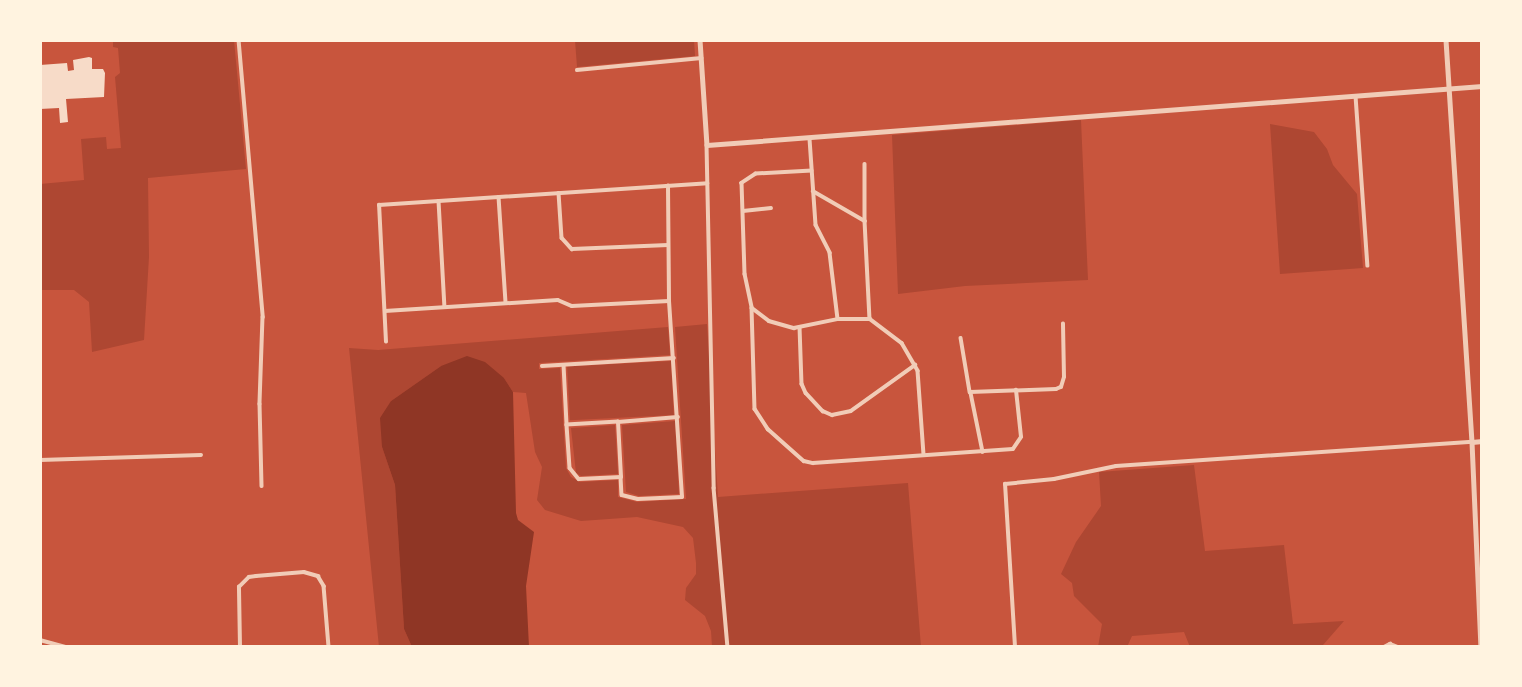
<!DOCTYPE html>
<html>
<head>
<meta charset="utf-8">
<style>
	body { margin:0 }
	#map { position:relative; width:1522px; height:687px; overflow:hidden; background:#c8553d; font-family:"Alegreya Sans",sans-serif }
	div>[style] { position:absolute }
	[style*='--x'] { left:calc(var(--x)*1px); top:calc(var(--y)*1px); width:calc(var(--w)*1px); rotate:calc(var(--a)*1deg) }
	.green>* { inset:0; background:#ae4732; transform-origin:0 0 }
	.water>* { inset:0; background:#8f3625 }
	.building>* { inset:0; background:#f7dbc8 }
	.minor>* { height:3.5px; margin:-1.75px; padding:0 1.75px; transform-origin:1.75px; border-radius:1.75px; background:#f1ccb7 }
	.tertiary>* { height:4.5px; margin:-2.25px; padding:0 2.25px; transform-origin:2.25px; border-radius:2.25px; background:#f1ccb7 }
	span { translate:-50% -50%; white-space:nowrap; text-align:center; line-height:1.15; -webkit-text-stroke:5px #fff3e0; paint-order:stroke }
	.frame { position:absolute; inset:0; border:42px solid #fff3e0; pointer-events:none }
</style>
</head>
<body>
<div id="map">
	<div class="green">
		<i style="clip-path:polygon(113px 40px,234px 40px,246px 169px,148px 178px,149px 257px,144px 340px,92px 352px,89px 302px,74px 290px,40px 290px,40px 184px,84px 180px,81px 139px,106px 137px,107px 149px,121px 148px,115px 77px,120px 73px,118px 48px,113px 47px)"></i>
		<i style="clip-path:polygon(575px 40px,694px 40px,695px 56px,577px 67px)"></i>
		<i style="clip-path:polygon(1081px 120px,1088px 280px,965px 286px,898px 294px,892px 135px)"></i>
		<i style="clip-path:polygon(1270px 124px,1314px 132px,1327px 149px,1333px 165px,1357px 194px,1363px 268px,1280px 274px)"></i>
		<i style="clip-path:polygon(707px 324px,718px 497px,908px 483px,921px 647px,712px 647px,711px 631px,705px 616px,685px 600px,686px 588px,696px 574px,696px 563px,693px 538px,683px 527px,637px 517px,581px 521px,545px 510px,537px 500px,542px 467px,535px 452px,526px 393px,513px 392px,504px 378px,441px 366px,391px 401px,382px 447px,395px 485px,404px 629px,412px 647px,379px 647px,349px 348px,378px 350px,668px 327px,670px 355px,539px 363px,539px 369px,560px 368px,566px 468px,571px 477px,580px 482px,618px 480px,618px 497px,637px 502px,686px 499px,675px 327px)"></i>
		<i style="left:671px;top:361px;width:54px;height:104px;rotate:87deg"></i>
		<i style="clip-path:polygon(675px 421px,679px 494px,639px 496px,626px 492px,622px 425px)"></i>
		<i style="clip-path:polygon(615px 425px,618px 474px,581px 476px,576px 473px,571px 428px)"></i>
		<i style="clip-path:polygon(1194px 465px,1205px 551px,1284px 545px,1293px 624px,1344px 621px,1323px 645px,1190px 647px,1184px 632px,1132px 636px,1127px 647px,1098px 647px,1102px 624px,1074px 596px,1072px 583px,1061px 574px,1076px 542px,1101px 506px,1099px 472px)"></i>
	</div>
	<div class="water">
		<i style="clip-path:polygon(467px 356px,485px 362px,504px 378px,513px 392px,516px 513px,518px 520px,534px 532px,526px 586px,529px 647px,412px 647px,404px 629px,395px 485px,382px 447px,380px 418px,391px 401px,441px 366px)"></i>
	</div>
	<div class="building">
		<i style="clip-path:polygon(89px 57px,92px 58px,92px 69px,103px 69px,105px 73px,104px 97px,66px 99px,68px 122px,60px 123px,59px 108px,40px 109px,40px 65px,67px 63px,68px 71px,74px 70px,73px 60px)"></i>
	</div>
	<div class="minor">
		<i style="--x:239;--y:40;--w:278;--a:85"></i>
		<i style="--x:263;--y:317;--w:87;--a:92"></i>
		<i style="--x:260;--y:404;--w:82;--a:88.6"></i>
		<i style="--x:577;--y:70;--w:125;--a:-5.5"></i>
		<i style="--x:1356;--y:96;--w:170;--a:86"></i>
		<i style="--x:810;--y:139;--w:86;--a:86"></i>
		<i style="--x:816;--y:225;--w:31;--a:63"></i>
		<i style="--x:830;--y:253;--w:66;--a:83.1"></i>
		<i style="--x:707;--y:145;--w:343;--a:88.8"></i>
		<i style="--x:714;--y:488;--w:160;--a:85"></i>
		<i style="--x:865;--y:164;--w:57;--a:90"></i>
		<i style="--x:812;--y:171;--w:56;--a:176.9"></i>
		<i style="--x:756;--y:174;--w:17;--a:147"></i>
		<i style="--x:742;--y:183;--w:91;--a:88.1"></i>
		<i style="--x:745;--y:274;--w:35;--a:78"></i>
		<i style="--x:752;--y:308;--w:101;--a:88.3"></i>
		<i style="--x:755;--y:409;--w:24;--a:57"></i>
		<i style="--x:768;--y:429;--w:48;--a:41.6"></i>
		<i style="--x:804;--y:461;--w:9;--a:13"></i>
		<i style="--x:813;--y:463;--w:200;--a:-4"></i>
		<i style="--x:1013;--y:449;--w:14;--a:-56"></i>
		<i style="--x:1021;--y:437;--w:47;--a:-96.1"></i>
		<i style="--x:813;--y:191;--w:60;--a:30"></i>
		<i style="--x:865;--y:221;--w:98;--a:87.1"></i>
		<i style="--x:870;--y:319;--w:40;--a:37"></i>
		<i style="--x:902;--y:343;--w:32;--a:60"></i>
		<i style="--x:918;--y:371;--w:83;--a:85.9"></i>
		<i style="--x:559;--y:193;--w:45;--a:86.2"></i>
		<i style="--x:562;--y:238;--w:15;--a:48"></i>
		<i style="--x:572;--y:249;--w:96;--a:-2.4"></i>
		<i style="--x:499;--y:197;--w:106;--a:86.2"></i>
		<i style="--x:439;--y:201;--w:106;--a:86.8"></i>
		<i style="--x:743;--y:211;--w:28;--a:-6"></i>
		<i style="--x:752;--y:308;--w:21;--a:37"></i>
		<i style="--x:769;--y:321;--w:26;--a:16"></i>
		<i style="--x:794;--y:328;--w:45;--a:-11.6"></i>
		<i style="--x:838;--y:319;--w:32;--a:0"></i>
		<i style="--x:385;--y:311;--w:173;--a:-3.6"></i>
		<i style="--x:558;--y:300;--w:15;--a:23"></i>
		<i style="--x:572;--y:306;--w:97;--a:-3"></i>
		<i style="--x:800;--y:327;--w:57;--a:88"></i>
		<i style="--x:802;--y:384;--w:10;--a:66"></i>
		<i style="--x:806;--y:393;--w:25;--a:47"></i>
		<i style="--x:823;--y:411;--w:10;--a:24"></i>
		<i style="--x:832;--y:415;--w:19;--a:-12"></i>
		<i style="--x:851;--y:411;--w:79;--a:-35.7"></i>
		<i style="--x:961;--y:338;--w:55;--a:80.5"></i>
		<i style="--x:970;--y:392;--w:86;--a:-2"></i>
		<i style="--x:1056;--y:389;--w:5;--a:-22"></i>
		<i style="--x:1061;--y:387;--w:10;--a:-73"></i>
		<i style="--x:1064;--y:377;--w:53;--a:-91.1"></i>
		<i style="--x:386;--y:342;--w:137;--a:-92.9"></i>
		<i style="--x:379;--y:205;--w:329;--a:-3.8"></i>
		<i style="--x:564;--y:365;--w:60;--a:87.1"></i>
		<i style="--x:567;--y:425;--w:43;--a:86"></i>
		<i style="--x:570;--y:468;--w:14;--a:51"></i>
		<i style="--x:579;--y:479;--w:42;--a:-2.7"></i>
		<i style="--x:621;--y:477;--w:55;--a:-93.1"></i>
		<i style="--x:618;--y:422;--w:51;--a:176.6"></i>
		<i style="--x:542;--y:366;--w:132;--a:-3.5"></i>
		<i style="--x:971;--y:393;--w:60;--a:78.5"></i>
		<i style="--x:618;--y:422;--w:60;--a:-4.8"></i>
		<i style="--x:40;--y:460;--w:161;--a:-1.8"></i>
		<i style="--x:621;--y:477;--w:18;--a:87"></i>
		<i style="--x:622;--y:495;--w:16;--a:14"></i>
		<i style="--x:638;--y:499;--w:44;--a:-2.6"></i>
		<i style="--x:682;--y:497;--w:196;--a:-93.8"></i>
		<i style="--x:669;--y:301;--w:115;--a:-90.5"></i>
		<i style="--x:40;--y:640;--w:28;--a:15"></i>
		<i style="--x:240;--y:647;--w:60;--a:-91"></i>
		<i style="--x:239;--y:587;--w:14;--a:-45"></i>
		<i style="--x:249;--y:577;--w:7;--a:-8"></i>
		<i style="--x:256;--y:576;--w:48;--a:-4.8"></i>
		<i style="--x:304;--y:572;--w:15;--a:16"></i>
		<i style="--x:318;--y:576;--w:12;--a:59"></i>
		<i style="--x:324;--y:586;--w:61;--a:85.3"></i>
		<i style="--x:1015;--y:647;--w:163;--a:-93.5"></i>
		<i style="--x:1005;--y:484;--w:49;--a:-5.8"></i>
		<i style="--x:1054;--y:479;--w:63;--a:-11.8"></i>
		<i style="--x:1116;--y:466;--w:357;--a:-3.9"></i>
		<i style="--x:1384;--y:647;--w:7;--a:-27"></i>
		<i style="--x:1390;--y:644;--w:9;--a:21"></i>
	</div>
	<div class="tertiary">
		<i style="--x:700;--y:40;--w:105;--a:86.2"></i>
		<i style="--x:707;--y:145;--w:777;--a:-4.35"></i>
		<i style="--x:1446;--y:40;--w:403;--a:86.3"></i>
		<i style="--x:1472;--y:442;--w:205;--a:87.5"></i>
		<i style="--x:1472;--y:442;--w:10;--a:-6"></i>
	</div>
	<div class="frame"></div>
</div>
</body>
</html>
